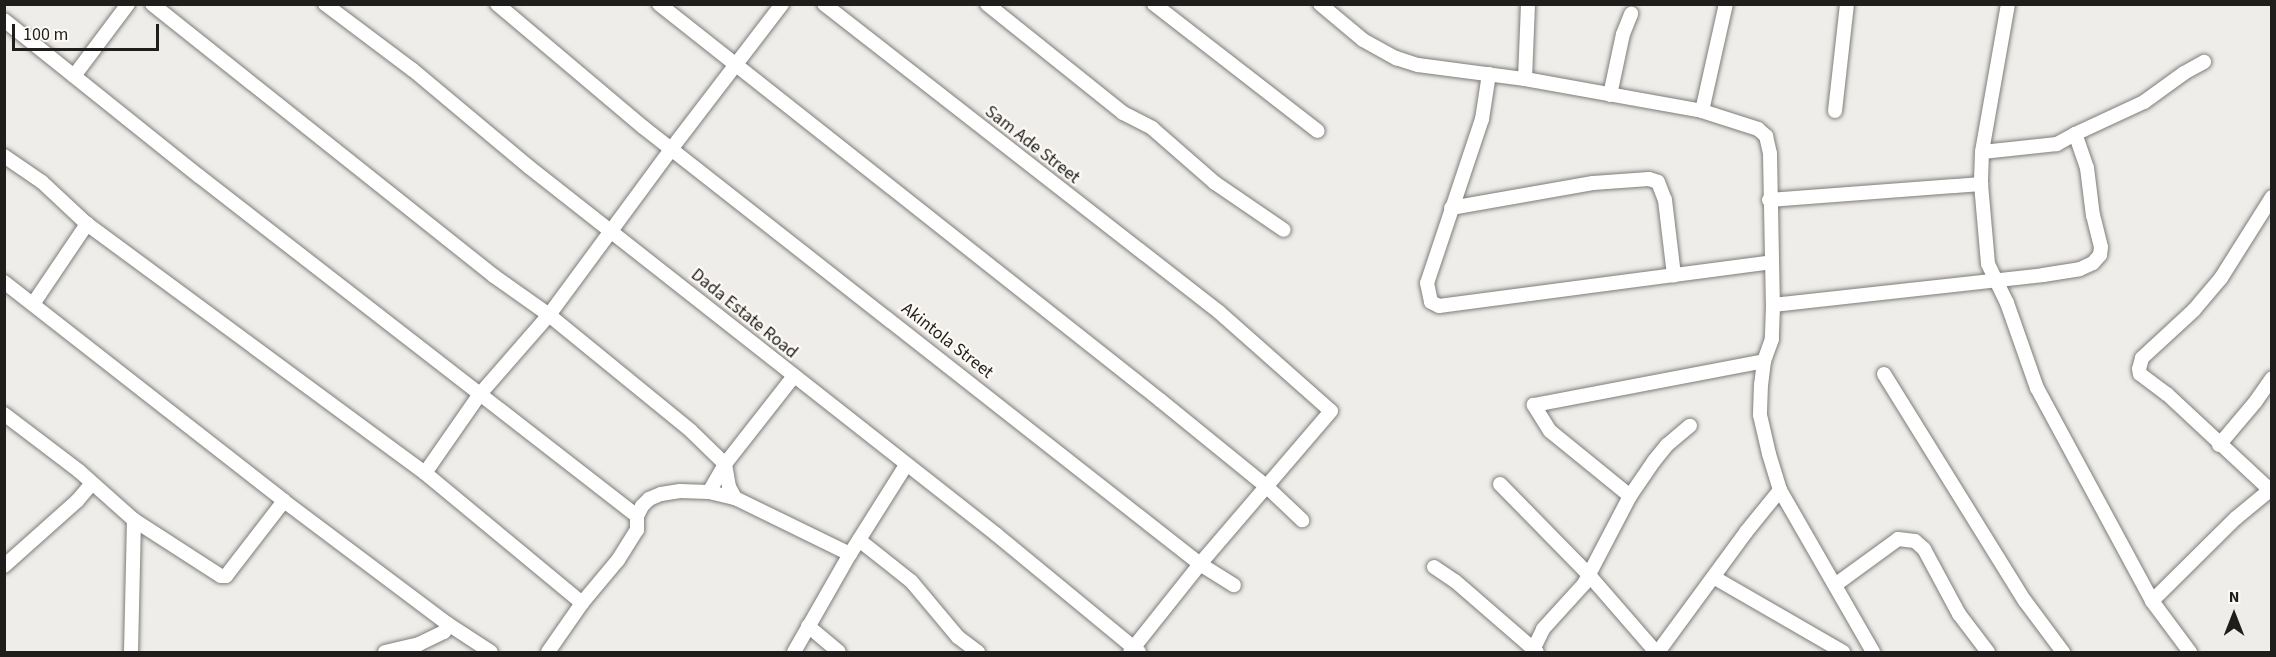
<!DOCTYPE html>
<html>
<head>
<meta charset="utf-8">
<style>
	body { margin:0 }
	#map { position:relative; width:2276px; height:657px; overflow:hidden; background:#efede9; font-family:"Source Sans 3",sans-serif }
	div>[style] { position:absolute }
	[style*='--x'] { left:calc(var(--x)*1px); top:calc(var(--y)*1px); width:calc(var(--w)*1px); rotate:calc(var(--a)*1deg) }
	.roads { filter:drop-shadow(0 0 2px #7e7c78) drop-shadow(0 0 2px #7e7c78) }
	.minor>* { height:14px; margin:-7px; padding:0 7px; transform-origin:7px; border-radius:7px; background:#fff }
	span { translate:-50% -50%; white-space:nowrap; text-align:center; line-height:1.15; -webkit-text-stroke:4.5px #fdfaf6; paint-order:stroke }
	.street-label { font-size:18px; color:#1f1e1d }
	.frame { position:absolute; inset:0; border:6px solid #1f1e1d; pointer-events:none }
	.north { position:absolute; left:2204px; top:585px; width:60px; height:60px; -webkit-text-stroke:4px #fdfaf6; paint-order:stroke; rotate:0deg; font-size:16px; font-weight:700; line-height:24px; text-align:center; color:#1f1e1d }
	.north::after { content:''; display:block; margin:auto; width:21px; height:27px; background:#1f1e1d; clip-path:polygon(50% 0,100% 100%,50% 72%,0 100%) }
	.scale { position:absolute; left:12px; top:24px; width:147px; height:27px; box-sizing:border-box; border:3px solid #1f1e1d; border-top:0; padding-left:8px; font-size:18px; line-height:21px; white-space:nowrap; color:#1f1e1d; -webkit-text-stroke:4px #fdfaf6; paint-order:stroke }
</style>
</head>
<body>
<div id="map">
	<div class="roads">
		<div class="minor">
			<i style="--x:152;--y:4;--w:437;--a:38.5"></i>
			<i style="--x:494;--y:276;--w:67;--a:35.3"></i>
			<i style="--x:549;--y:315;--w:183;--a:39.2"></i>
			<i style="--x:691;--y:431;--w:47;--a:44.1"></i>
			<i style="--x:725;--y:464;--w:23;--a:80"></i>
			<i style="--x:729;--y:487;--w:13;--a:61"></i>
			<i style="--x:325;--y:4;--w:110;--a:36.9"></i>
			<i style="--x:413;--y:70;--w:151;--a:39.9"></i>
			<i style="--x:529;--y:167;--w:595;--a:38.18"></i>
			<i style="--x:997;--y:535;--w:184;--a:39.5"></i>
			<i style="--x:497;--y:4;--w:191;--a:40.1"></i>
			<i style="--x:643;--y:127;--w:708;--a:38.12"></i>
			<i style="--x:1200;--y:564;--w:40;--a:32"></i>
			<i style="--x:659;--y:4;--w:639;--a:38.32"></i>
			<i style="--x:1160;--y:400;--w:136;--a:39.1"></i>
			<i style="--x:1266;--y:486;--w:50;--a:43.4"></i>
			<i style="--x:824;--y:4;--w:501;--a:37.95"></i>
			<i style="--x:1219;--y:312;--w:149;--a:41.5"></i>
			<i style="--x:1331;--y:411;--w:201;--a:130.6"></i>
			<i style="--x:1200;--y:564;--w:112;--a:128.5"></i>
			<i style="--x:987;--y:4;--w:174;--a:38.7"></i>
			<i style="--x:1123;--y:113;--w:33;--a:27"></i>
			<i style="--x:1152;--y:128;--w:84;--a:41.1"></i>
			<i style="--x:1215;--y:183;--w:83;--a:34.3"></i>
			<i style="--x:1154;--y:4;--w:207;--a:37.8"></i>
			<i style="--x:1320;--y:4;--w:56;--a:39.9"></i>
			<i style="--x:1363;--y:40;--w:38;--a:29"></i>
			<i style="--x:1396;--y:58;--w:23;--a:18"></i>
			<i style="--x:1418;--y:65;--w:108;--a:7.5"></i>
			<i style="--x:1525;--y:79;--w:180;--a:10.2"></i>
			<i style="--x:1702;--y:111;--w:59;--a:17.8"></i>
			<i style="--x:1758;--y:129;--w:11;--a:41"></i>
			<i style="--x:1766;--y:136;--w:18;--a:77"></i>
			<i style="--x:1770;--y:154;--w:151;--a:88.9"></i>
			<i style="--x:1773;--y:305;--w:34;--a:92"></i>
			<i style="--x:1772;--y:339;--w:23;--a:110"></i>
			<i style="--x:1764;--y:361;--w:23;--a:97"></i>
			<i style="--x:1761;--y:384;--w:31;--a:92"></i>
			<i style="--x:1760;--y:415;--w:40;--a:77"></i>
			<i style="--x:1769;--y:454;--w:38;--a:73"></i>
			<i style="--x:1780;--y:490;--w:187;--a:60.1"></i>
			<i style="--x:2008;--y:4;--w:150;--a:100"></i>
			<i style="--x:1982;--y:152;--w:32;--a:92"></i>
			<i style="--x:1981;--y:184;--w:80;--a:85"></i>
			<i style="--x:1988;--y:264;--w:43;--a:64"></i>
			<i style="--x:2007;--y:303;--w:90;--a:70.6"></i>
			<i style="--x:2037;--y:388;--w:242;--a:61.6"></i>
			<i style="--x:2152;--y:601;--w:64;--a:53.3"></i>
			<i style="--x:4;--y:20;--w:250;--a:38.7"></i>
			<i style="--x:199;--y:176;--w:554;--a:37.82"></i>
			<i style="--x:1489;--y:74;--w:46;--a:98.8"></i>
			<i style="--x:1482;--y:119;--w:173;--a:108.5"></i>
			<i style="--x:1427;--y:283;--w:19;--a:78"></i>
			<i style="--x:1431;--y:302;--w:9;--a:27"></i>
			<i style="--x:1439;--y:306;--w:336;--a:-7.5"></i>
			<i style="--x:74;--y:76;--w:90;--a:-53.1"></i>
			<i style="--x:1525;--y:79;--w:75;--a:-87.7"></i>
			<i style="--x:1610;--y:95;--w:62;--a:-78"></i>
			<i style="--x:1623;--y:34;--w:22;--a:-68"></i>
			<i style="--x:1702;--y:111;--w:110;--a:-77.4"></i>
			<i style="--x:1835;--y:111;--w:108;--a:-83.6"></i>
			<i style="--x:2075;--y:134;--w:76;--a:-24.9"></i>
			<i style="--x:2144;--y:102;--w:49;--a:-35.9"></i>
			<i style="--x:2184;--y:73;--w:23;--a:-29"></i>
			<i style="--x:4;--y:156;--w:46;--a:34.4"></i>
			<i style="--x:42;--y:182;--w:62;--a:43"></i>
			<i style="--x:87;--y:224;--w:420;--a:36.4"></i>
			<i style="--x:425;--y:473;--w:204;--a:39.6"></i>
			<i style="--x:2272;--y:197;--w:96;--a:122.2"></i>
			<i style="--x:2221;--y:278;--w:42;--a:130.2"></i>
			<i style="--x:2194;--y:310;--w:71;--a:137.3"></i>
			<i style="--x:2142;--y:358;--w:11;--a:105"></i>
			<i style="--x:2139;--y:369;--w:5;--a:79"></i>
			<i style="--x:2140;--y:374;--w:34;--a:37"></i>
			<i style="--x:2167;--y:394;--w:144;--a:43"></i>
			<i style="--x:1769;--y:200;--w:213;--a:-4.3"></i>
			<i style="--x:1451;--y:208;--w:144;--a:-10"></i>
			<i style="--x:1593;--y:183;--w:56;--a:-4.1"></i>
			<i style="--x:1649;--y:179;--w:9;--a:18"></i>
			<i style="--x:1658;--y:182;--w:19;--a:69"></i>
			<i style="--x:1665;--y:200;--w:76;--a:83.2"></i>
			<i style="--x:4;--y:282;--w:355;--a:38"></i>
			<i style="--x:284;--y:501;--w:205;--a:36.9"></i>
			<i style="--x:448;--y:624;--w:51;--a:33.1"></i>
			<i style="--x:33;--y:304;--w:97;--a:-56"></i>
			<i style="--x:1773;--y:305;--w:272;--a:-6.3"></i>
			<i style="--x:2043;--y:275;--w:37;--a:-9"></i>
			<i style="--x:2080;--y:269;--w:14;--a:-25"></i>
			<i style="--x:2093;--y:263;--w:11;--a:-49"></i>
			<i style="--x:2100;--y:255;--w:8;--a:-83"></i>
			<i style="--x:2101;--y:247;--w:32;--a:-104"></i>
			<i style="--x:2093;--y:216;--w:48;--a:-97.1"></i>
			<i style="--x:2087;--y:168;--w:36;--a:-109"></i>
			<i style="--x:2075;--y:134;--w:21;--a:151"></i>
			<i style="--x:2057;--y:144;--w:75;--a:173.9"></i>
			<i style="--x:1884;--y:374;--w:267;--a:58.2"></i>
			<i style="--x:2025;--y:601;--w:64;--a:53.3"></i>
			<i style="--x:4;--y:414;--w:94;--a:37.2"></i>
			<i style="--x:79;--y:471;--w:74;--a:41.7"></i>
			<i style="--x:134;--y:520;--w:103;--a:32.8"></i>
			<i style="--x:221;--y:576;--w:5;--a:0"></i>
			<i style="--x:226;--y:576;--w:95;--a:-52.3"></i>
			<i style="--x:2219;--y:445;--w:57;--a:-49.9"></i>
			<i style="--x:2256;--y:401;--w:28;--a:-55"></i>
			<i style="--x:425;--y:473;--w:96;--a:-55.2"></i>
			<i style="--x:480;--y:394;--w:105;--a:-48.9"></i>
			<i style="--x:549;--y:315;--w:207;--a:-53.6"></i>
			<i style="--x:672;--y:148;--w:181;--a:-52.6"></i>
			<i style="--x:1500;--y:484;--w:127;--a:45.6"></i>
			<i style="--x:1589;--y:575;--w:102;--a:49"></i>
			<i style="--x:709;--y:492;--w:32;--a:-60"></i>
			<i style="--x:725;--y:464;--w:112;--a:-51.9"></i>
			<i style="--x:1630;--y:496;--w:103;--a:-140.9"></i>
			<i style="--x:1550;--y:431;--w:31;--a:-122"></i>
			<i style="--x:1534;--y:405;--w:234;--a:-10.8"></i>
			<i style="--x:859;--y:540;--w:66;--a:38.3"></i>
			<i style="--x:911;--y:581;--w:73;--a:50"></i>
			<i style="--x:958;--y:637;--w:25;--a:37"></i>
			<i style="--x:4;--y:566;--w:98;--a:-41.7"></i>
			<i style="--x:77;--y:501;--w:23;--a:-50"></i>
			<i style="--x:1434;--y:567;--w:25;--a:34"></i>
			<i style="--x:1455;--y:581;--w:108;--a:40.9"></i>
			<i style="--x:1715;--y:578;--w:148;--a:30"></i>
			<i style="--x:1835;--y:585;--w:78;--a:-36.1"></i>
			<i style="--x:1898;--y:539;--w:17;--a:7"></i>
			<i style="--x:1915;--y:541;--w:12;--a:42"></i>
			<i style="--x:1924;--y:549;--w:74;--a:61.7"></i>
			<i style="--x:1959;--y:614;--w:48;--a:52.7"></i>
			<i style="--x:2152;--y:601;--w:118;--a:-44.7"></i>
			<i style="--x:2236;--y:518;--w:44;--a:-39.5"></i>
			<i style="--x:808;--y:626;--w:40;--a:40"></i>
			<i style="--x:131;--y:652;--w:132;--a:-88.7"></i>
			<i style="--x:385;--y:652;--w:35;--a:-13"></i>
			<i style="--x:419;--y:644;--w:28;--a:-26"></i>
			<i style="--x:444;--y:632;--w:9;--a:-63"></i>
			<i style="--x:548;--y:652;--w:60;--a:-55.2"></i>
			<i style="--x:582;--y:603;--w:56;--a:-50.1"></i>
			<i style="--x:618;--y:560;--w:36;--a:-58"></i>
			<i style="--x:637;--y:530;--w:14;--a:-90"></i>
			<i style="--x:637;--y:516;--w:11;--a:-63"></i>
			<i style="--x:642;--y:506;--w:10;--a:-45"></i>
			<i style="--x:649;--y:499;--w:13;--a:-23"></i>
			<i style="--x:661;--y:494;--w:19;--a:-9"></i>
			<i style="--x:680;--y:491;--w:29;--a:2"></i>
			<i style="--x:709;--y:492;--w:27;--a:13"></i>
			<i style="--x:735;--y:498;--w:128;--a:26"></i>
			<i style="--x:794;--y:652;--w:113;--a:-60.3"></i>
			<i style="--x:850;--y:554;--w:105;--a:-57.8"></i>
			<i style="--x:1532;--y:652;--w:25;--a:-64"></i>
			<i style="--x:1543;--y:629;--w:61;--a:-47.7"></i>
			<i style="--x:1584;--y:584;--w:99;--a:-62.4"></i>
			<i style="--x:1630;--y:496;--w:42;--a:-55.6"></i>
			<i style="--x:1654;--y:461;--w:21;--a:-51"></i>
			<i style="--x:1667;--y:445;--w:30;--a:-40"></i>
			<i style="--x:1658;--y:652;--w:149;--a:-53.7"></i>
			<i style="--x:1746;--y:532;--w:54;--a:-51"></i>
		</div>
	</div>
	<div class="street-label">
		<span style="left:1032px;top:145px;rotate:38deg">Sam Ade Street</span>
		<span style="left:744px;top:314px;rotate:39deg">Dada Estate Road</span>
		<span style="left:947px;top:341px;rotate:38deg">Akintola Street</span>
	</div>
	<div class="frame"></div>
	<div class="north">N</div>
	<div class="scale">100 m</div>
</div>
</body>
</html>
